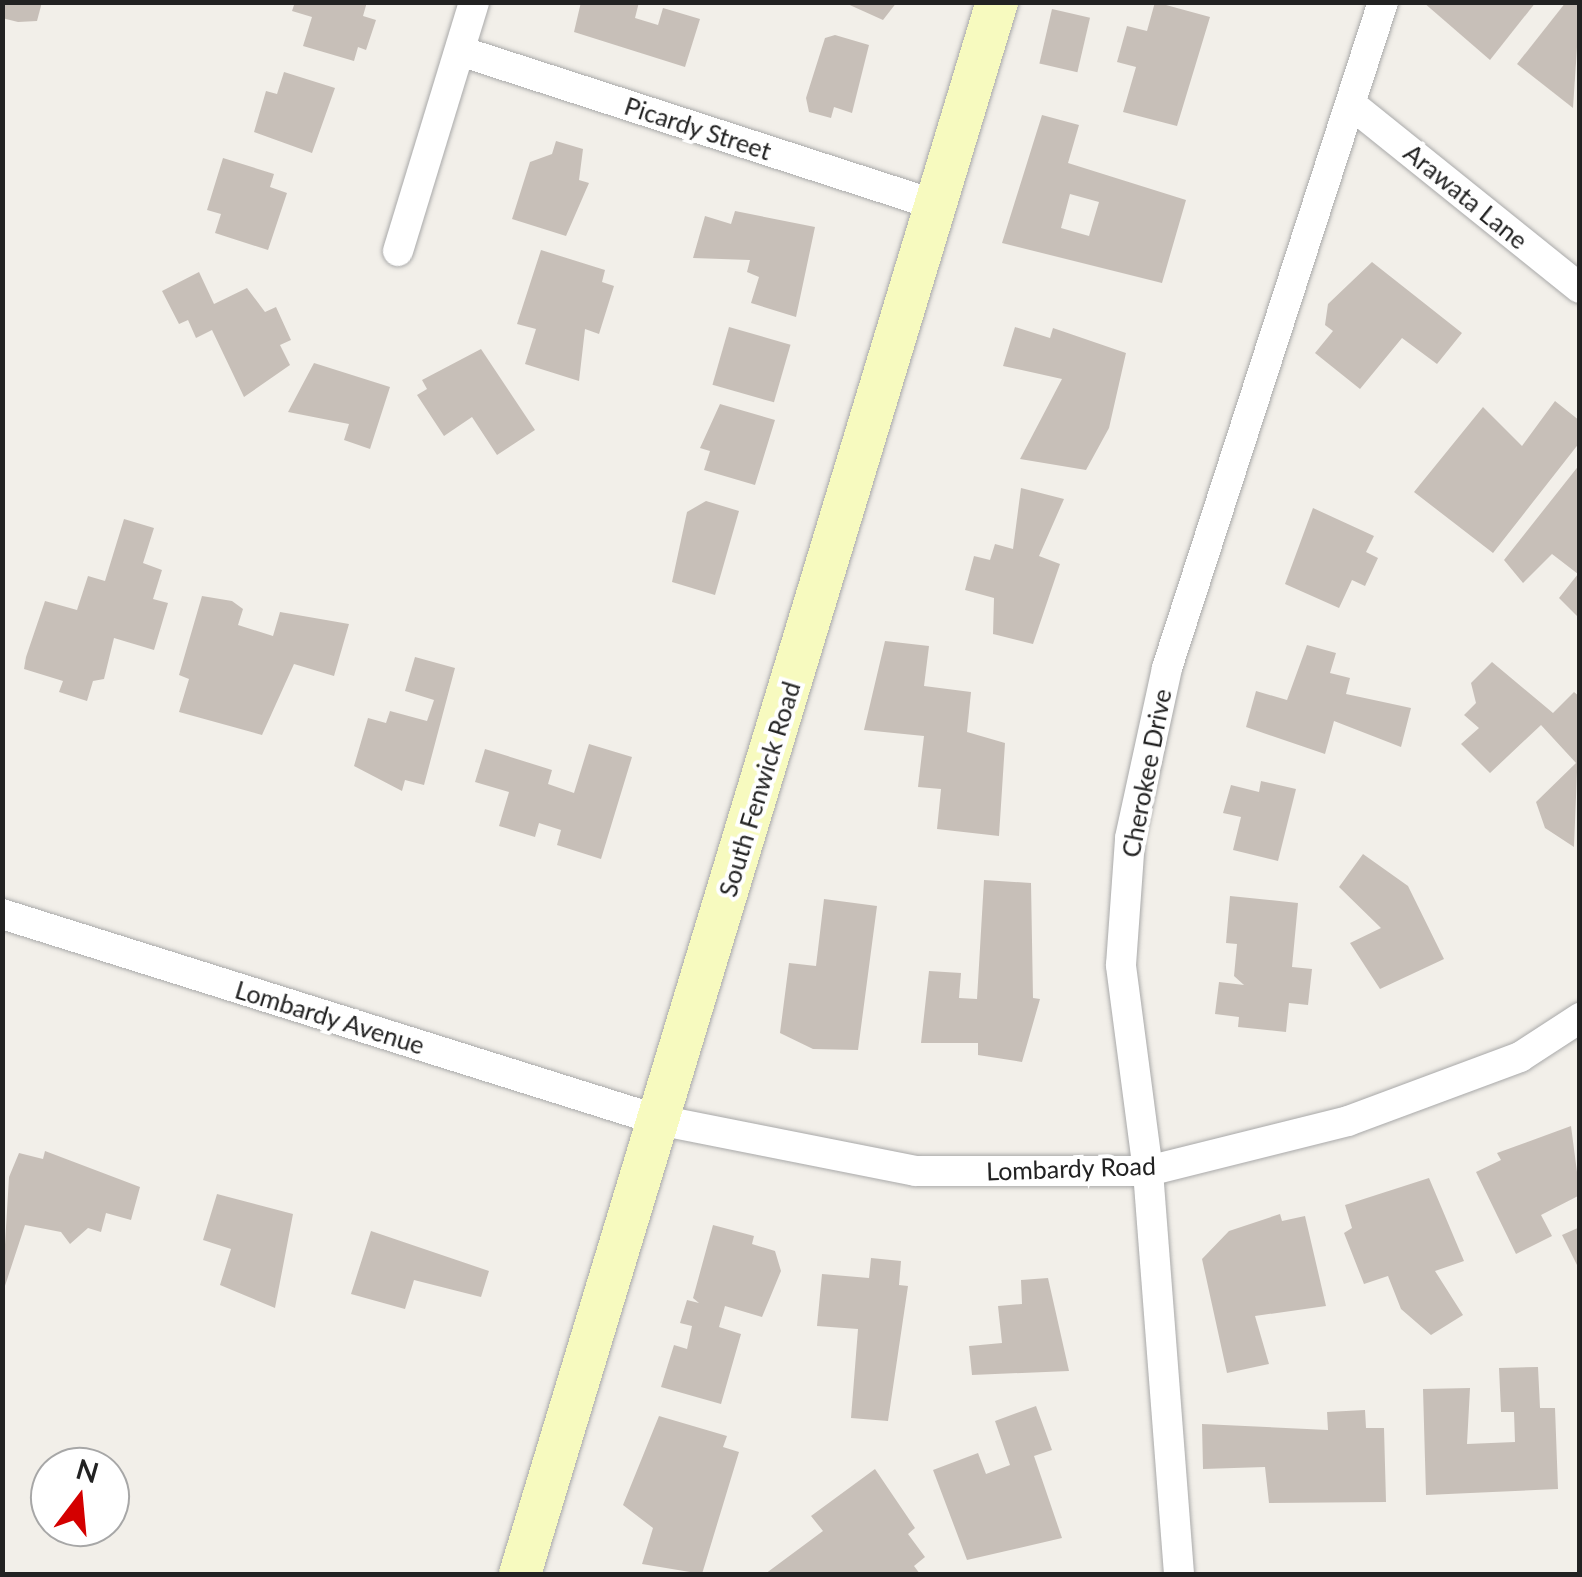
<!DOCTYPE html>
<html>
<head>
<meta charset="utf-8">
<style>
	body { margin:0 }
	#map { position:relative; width:1582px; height:1577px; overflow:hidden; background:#f2efe9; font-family:Lato,sans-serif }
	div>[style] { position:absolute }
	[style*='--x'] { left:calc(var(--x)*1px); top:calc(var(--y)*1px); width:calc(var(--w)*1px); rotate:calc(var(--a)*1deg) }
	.building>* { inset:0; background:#c7bfb8; transform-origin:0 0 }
	.roads { filter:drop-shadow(0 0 2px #a9a9a9) drop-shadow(0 0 2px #a9a9a9) }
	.street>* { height:30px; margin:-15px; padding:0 15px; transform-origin:15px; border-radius:15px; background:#fff }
	.secondary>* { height:42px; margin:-21px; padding:0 21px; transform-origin:21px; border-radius:21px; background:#f7fabf }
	span { translate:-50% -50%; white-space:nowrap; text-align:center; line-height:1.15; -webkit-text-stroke:8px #fff; paint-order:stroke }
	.street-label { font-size:25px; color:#222 }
	.frame { position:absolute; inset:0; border:5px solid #222; pointer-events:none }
	.north { position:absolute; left:30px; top:1447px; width:100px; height:100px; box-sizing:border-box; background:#fff; border:2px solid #a7a7a7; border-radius:50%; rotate:16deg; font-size:28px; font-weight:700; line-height:40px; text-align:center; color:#222 }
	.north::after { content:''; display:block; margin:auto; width:35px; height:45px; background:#d40000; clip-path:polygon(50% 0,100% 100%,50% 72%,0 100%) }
</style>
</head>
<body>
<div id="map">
	<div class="building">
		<i style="clip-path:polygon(2px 2px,42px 2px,37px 21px,18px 22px,2px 18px)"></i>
		<i style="clip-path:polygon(295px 2px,367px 2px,363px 16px,376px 20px,366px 50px,358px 47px,354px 61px,303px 46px,312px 17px,292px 11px)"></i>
		<i style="clip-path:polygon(581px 2px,639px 2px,635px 18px,658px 25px,663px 8px,700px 19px,685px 67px,574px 32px)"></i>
		<i style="clip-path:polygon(843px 2px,897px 2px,883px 20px)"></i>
		<i style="clip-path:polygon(1155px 2px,1210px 17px,1177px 126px,1123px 112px,1136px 67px,1117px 62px,1127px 26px,1147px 31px)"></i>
		<i style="clip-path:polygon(1423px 2px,1536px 2px,1490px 60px)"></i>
		<i style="clip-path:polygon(1566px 2px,1580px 2px,1573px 108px,1517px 64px)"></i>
		<i style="left:1052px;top:9px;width:39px;height:56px;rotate:13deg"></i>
		<i style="clip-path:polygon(835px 35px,869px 45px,852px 113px,834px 107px,831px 118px,809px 112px,806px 98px,825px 38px)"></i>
		<i style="clip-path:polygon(284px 72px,335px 88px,312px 153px,254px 132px,266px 91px,277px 94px)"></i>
		<i style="clip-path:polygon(evenodd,1042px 115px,1079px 125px,1068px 163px,1186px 200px,1162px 283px,1002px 243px,1042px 115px,1070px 194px,1099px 202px,1089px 236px,1061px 228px,1070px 194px)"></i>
		<i style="clip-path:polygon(556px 141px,583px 149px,579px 180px,589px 183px,566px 236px,512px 219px,530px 162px,552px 154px)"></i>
		<i style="clip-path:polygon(223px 158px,274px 174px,270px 187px,287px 193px,268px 250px,215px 233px,221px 214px,207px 210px)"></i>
		<i style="clip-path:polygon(735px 211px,815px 227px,796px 317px,751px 303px,759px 277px,747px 272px,750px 260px,693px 258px,705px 216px,731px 224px)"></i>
		<i style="clip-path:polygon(541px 250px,605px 270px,602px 282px,614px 286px,599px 334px,585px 329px,579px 381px,525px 364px,536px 329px,517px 324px)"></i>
		<i style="clip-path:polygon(1372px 262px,1462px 333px,1437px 364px,1402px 338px,1360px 389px,1315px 353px,1333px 331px,1325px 325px,1328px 304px)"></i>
		<i style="clip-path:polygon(199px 272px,214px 304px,247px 288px,265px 312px,276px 307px,291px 340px,280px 345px,290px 365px,244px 397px,212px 330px,196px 338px,188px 320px,179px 324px,162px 291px)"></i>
		<i style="left:729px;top:327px;width:64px;height:60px;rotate:16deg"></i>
		<i style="clip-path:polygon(1015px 327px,1050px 338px,1053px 328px,1126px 353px,1109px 428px,1086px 470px,1020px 459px,1062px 379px,1003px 366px)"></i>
		<i style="clip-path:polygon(481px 349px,535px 430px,497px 455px,472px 417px,444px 436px,417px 395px,427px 389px,422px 380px)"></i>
		<i style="clip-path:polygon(314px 363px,390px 387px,370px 449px,344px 440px,349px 424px,288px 412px)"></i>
		<i style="clip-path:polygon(1555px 401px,1580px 421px,1580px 442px,1493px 553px,1414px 492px,1483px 407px,1522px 446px)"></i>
		<i style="clip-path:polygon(720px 404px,775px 420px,755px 485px,704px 470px,710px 451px,700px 448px)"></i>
		<i style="clip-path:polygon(1580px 464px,1580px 619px,1559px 598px,1578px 574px,1552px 554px,1523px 583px,1504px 560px)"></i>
		<i style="clip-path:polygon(1021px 488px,1064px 499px,1039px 556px,1060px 564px,1033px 644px,993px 634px,994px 598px,965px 590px,974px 556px,990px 560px,995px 544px,1013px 549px)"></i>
		<i style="clip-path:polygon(706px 501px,739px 511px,715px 595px,672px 582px,687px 512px)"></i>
		<i style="clip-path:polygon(1313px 508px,1374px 536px,1366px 552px,1378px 558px,1365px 586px,1352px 580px,1339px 608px,1285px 584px)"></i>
		<i style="clip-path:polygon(124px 519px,154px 528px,143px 563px,162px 570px,153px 599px,168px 603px,154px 650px,114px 638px,104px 679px,93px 681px,87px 701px,59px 692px,63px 681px,24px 669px,26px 657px,45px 601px,77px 610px,88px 576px,105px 581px)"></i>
		<i style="clip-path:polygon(202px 596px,232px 601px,243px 609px,238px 625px,273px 636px,280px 612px,349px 624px,334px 676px,294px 664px,262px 735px,179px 712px,189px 679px,179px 675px)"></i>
		<i style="clip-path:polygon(885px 641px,929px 646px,924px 686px,971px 692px,967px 732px,1005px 743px,999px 836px,937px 829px,941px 789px,918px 787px,924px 736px,864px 730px)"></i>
		<i style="clip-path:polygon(1307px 645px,1336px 653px,1330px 673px,1350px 678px,1346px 694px,1411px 708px,1401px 747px,1334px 721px,1325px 754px,1246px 727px,1256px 691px,1287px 700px)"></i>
		<i style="clip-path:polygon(415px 657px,455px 668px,424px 785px,405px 780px,402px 791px,354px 766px,368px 718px,386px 723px,390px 711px,427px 721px,434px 700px,405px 691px)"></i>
		<i style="clip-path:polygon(1492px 662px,1553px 713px,1574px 692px,1580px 697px,1574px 847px,1545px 828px,1536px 802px,1576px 763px,1541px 725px,1490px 773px,1461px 744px,1479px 728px,1464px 715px,1476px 703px,1471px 683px)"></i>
		<i style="clip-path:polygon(589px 744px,632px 757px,601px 859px,557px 845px,561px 830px,539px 823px,535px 837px,499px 826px,509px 792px,475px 782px,485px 749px,552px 770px,548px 784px,574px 793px)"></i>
		<i style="clip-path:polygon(1261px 781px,1296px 789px,1278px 861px,1233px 850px,1241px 817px,1223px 813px,1231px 785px,1259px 792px)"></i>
		<i style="clip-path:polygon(1363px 854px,1408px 886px,1444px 959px,1380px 989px,1350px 943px,1381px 928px,1339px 887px)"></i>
		<i style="clip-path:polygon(984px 880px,1031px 883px,1033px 998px,1040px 999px,1022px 1062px,978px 1055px,978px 1043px,921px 1043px,929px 971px,961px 973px,959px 998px,977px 999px)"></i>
		<i style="clip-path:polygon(1230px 896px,1298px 903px,1292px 967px,1312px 969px,1308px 1005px,1289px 1003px,1286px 1032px,1238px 1027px,1239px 1017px,1215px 1014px,1219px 982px,1244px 985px,1234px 976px,1237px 944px,1226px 943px)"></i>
		<i style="clip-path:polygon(824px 899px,877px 906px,858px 1050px,813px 1049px,780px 1033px,789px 963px,816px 966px)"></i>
		<i style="clip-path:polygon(1571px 1126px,1580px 1195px,1541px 1215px,1552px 1236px,1516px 1254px,1476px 1172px,1501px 1160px,1497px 1153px)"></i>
		<i style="clip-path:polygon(45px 1151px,140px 1187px,131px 1220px,106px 1213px,101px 1232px,88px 1228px,70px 1244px,61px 1232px,25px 1225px,2px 1295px,9px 1177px,19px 1153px,43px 1159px)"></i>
		<i style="clip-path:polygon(1429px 1178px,1464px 1261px,1435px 1271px,1463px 1315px,1431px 1335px,1401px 1309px,1388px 1276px,1364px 1284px,1344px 1233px,1352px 1228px,1345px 1205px)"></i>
		<i style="clip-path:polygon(217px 1194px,293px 1214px,275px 1308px,220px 1285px,231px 1249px,203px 1240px)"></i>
		<i style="clip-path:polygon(1280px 1214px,1282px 1221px,1305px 1216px,1326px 1306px,1255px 1316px,1269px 1364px,1227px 1373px,1202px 1259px,1229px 1231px)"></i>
		<i style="clip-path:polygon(713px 1225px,754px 1236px,752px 1244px,775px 1251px,781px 1271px,762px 1317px,725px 1306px,719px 1327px,741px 1334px,721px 1404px,661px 1387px,674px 1345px,687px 1349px,692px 1326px,680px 1323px,687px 1300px,699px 1303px,693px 1298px)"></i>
		<i style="clip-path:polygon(1580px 1227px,1580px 1271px,1562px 1235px)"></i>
		<i style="clip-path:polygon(371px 1231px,489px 1271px,481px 1297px,414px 1280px,405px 1309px,351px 1294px)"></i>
		<i style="clip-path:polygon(871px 1258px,901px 1261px,899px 1285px,908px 1286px,888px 1421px,851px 1418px,858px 1329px,817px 1326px,822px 1274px,869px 1278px)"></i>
		<i style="clip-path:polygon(1048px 1278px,1069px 1371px,972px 1375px,969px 1346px,1002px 1343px,998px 1306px,1022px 1304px,1021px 1280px)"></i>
		<i style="clip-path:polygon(1538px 1367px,1540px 1408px,1555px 1408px,1558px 1489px,1426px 1495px,1423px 1389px,1470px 1388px,1467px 1444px,1515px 1442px,1514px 1412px,1501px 1412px,1499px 1368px)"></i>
		<i style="clip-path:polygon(1036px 1406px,1052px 1450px,1034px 1456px,1062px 1538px,967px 1560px,933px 1470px,978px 1453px,986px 1474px,1010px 1465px,995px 1421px)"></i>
		<i style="clip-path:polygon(1365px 1410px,1366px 1428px,1384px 1428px,1386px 1502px,1269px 1503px,1265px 1467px,1203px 1469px,1202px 1424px,1328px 1430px,1327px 1412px)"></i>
		<i style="clip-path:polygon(659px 1416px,727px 1436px,723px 1447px,739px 1452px,702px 1574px,642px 1564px,653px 1528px,623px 1505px)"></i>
		<i style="clip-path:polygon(875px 1469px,915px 1528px,908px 1534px,925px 1557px,914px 1566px,920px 1574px,765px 1574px,823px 1531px,811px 1516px)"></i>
	</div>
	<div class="roads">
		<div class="street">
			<i style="--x:460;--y:51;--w:500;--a:17.93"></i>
			<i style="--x:1352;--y:105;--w:292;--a:38.8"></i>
			<i style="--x:398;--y:251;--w:260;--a:-73"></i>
			<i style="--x:2;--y:914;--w:688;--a:17.43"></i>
			<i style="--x:658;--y:1120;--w:262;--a:11.2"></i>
			<i style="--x:915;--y:1171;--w:233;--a:0"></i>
			<i style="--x:1148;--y:1171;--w:206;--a:-14"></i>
			<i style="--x:1348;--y:1121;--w:184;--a:-20.4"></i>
			<i style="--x:1520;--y:1057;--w:72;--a:-33"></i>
			<i style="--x:1179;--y:1574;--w:404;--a:-94.4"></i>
			<i style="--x:1148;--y:1171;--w:208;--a:-97.5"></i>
			<i style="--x:1121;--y:965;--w:127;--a:-85.9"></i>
			<i style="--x:1130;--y:838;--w:174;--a:-77.7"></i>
			<i style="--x:1167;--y:668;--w:700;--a:-72.03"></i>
		</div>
		<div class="secondary">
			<i style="--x:520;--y:1574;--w:1643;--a:-73.12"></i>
		</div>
	</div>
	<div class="street-label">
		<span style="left:698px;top:128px;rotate:18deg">Picardy Street</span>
		<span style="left:1466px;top:196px;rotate:39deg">Arawata Lane</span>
		<span style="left:1146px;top:773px;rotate:-79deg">Cherokee Drive</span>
		<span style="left:759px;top:789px;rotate:-73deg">South Fenwick Road</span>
		<span style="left:330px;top:1017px;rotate:17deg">Lombardy Avenue</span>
		<span style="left:1071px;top:1168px;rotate:-2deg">Lombardy Road</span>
	</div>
	<div class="frame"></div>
	<div class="north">N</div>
</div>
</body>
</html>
